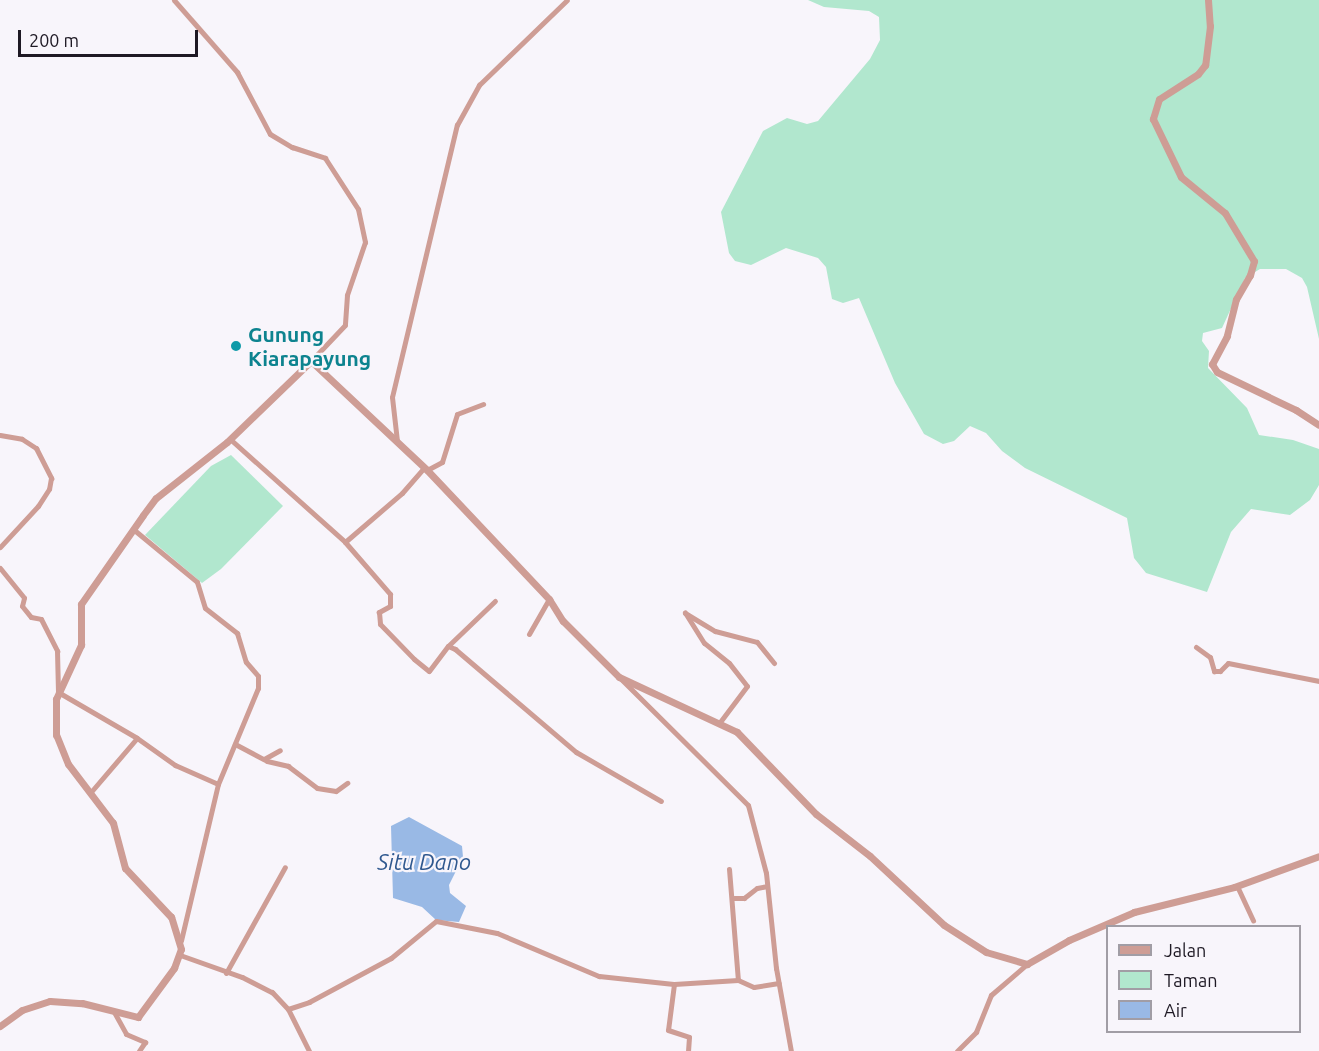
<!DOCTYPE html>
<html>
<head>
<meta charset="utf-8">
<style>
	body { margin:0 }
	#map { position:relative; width:1319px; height:1051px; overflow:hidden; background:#f8f5fb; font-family:Ubuntu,sans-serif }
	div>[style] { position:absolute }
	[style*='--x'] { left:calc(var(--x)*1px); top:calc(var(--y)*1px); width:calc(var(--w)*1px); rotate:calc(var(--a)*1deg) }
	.green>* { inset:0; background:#b1e7ce }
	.water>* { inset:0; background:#99b9e5 }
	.minor>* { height:5px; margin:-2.5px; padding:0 2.5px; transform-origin:2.5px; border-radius:2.5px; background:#ce9d95 }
	.tertiary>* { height:7px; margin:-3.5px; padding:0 3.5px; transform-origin:3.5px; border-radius:3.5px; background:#ce9d95 }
	.dots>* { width:16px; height:16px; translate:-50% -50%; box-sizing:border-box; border:3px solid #f8f5fb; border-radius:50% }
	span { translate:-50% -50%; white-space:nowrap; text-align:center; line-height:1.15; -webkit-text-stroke:4.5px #f8f5fb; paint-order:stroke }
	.culture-label { font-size:21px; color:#0d838f; font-weight:700 }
	.left { translate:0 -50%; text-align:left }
	.water-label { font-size:22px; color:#2f588f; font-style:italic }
	.legend { position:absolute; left:1106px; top:925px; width:195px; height:108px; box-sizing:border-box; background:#f8f5fb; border:2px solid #a19da5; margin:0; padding:8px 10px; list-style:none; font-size:18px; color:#1e1924 }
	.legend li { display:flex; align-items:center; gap:12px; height:30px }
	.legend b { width:30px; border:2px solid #a19da5 }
	.scale { position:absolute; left:18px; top:30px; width:180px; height:27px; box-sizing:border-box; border:3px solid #1e1924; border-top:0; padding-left:8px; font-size:18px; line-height:21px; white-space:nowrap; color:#1e1924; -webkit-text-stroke:4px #f8f5fb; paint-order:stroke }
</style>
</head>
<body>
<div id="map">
	<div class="green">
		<i style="clip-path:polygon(808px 0,1319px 0,1319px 339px,1307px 287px,1302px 278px,1286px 269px,1260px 269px,1245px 278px,1222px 328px,1203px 333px,1202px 341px,1209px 351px,1208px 368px,1247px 408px,1259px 435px,1293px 440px,1319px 449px,1319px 485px,1310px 500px,1290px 515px,1251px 509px,1231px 532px,1207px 592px,1146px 573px,1134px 558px,1127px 518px,1025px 468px,1002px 451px,986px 433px,970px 426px,954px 441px,943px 444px,924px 434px,895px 383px,859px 298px,843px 303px,832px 299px,826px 267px,818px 258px,786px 248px,751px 265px,735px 261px,729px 253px,721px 212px,763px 131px,787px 118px,807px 124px,818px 121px,870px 59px,880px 40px,879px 17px,869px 11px,824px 7px)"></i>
		<i style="clip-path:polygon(231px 455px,283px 506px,221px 569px,202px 583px,145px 535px,211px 466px)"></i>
	</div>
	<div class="water">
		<i style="clip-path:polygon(409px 817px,462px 846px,463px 857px,449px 885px,450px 893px,466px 906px,459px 922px,436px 920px,422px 907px,393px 898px,391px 826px)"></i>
	</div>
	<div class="minor">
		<i style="--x:174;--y:0;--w:96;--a:48.8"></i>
		<i style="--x:237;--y:72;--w:70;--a:62"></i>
		<i style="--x:270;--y:134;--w:26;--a:31"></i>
		<i style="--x:292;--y:147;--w:35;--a:18"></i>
		<i style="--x:325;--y:158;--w:61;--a:57.1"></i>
		<i style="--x:358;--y:209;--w:34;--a:78"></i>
		<i style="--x:365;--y:242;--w:56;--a:108.8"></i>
		<i style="--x:347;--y:295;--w:30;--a:94"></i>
		<i style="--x:345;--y:325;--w:50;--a:133.4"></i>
		<i style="--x:0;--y:435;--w:22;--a:10"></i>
		<i style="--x:22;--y:439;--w:17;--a:33"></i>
		<i style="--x:36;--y:448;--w:34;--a:63"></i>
		<i style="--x:51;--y:478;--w:11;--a:100"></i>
		<i style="--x:49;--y:489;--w:20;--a:123"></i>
		<i style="--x:38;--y:506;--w:56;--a:132.8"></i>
		<i style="--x:230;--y:439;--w:154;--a:41.8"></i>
		<i style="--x:345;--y:542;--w:69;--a:49.1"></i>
		<i style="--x:390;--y:594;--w:12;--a:90"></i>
		<i style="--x:390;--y:606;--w:13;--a:151"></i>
		<i style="--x:379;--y:612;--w:12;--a:85"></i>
		<i style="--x:380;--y:624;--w:49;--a:45.8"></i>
		<i style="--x:414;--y:659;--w:19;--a:39"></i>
		<i style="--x:429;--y:671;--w:31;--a:-53"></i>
		<i style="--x:448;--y:646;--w:8;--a:23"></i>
		<i style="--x:455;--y:649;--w:159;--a:40.4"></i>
		<i style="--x:576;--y:752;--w:98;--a:30"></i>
		<i style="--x:397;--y:441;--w:44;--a:-96.5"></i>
		<i style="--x:392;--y:397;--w:280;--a:-76.6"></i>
		<i style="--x:457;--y:125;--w:46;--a:-61.2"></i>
		<i style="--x:479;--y:85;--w:122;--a:-44"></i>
		<i style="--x:427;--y:470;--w:17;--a:-28"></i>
		<i style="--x:442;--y:462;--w:50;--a:-72.6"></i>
		<i style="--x:457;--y:414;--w:28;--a:-21"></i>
		<i style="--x:133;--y:529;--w:83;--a:39.6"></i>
		<i style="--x:197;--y:582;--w:27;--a:73"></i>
		<i style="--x:205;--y:608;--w:41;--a:38"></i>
		<i style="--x:237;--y:633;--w:30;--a:73"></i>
		<i style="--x:246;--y:662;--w:18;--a:49"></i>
		<i style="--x:258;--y:676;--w:12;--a:90"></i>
		<i style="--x:258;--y:688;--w:104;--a:112.6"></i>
		<i style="--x:218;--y:784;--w:161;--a:103.3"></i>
		<i style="--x:345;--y:542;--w:75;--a:-40.7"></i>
		<i style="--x:402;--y:493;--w:33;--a:-49"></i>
		<i style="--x:0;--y:568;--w:38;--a:51"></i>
		<i style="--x:24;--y:598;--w:8;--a:104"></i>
		<i style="--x:22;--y:606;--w:14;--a:51"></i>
		<i style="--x:31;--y:617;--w:10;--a:11"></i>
		<i style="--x:41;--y:619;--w:36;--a:63"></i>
		<i style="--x:57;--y:651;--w:41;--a:88.6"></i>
		<i style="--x:58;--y:692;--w:91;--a:30.2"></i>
		<i style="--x:137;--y:738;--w:47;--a:35.4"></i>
		<i style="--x:175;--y:765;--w:47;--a:23.8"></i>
		<i style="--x:529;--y:634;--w:40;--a:-60.3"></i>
		<i style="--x:448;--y:646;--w:65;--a:-43.8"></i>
		<i style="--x:1196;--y:647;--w:17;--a:36"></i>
		<i style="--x:1210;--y:657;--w:15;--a:74"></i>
		<i style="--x:1214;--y:671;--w:6;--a:0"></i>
		<i style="--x:1220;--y:671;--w:11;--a:-45"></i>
		<i style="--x:1228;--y:663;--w:93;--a:11.2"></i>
		<i style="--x:622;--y:680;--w:177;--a:44.8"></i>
		<i style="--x:748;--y:805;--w:70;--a:75.2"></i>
		<i style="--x:766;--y:873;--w:96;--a:84"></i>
		<i style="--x:776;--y:968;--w:84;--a:79.8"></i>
		<i style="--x:720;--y:722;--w:45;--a:-53.1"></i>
		<i style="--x:747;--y:686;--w:29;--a:-128"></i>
		<i style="--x:729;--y:663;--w:32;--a:-141"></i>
		<i style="--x:704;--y:643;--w:36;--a:-122"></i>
		<i style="--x:685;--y:613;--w:35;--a:31"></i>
		<i style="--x:715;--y:631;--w:43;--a:14.7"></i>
		<i style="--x:757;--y:642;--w:27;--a:51"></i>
		<i style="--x:235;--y:744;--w:36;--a:28"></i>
		<i style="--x:267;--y:761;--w:22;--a:13"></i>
		<i style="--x:288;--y:766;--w:36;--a:37"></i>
		<i style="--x:317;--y:788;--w:19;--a:9"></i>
		<i style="--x:336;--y:791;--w:14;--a:-36"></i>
		<i style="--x:264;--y:759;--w:18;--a:-29"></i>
		<i style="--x:90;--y:793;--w:72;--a:-49.5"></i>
		<i style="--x:729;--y:869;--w:111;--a:85.4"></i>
		<i style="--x:1237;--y:886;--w:38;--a:65"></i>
		<i style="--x:734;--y:898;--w:10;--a:0"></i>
		<i style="--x:744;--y:898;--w:16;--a:-38"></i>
		<i style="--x:757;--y:888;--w:10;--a:-11"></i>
		<i style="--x:180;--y:955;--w:66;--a:19.5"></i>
		<i style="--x:242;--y:977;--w:34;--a:27"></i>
		<i style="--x:272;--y:992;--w:23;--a:47"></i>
		<i style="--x:288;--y:1009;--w:47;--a:63.4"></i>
		<i style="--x:226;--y:973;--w:121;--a:-60.9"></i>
		<i style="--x:674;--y:984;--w:46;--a:97.4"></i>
		<i style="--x:668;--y:1030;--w:22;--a:18"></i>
		<i style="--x:689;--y:1037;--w:14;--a:94"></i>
		<i style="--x:288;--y:1009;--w:22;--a:-18"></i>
		<i style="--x:309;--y:1002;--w:93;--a:-28.2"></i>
		<i style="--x:391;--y:958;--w:58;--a:-39.4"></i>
		<i style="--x:436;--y:921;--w:62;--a:11.1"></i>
		<i style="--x:497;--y:933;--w:111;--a:22.9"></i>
		<i style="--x:599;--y:976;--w:75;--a:6.1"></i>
		<i style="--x:674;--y:984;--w:64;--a:-3.6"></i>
		<i style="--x:738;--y:980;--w:17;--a:24"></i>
		<i style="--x:754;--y:987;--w:25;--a:-9"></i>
		<i style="--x:114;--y:1012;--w:25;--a:61"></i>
		<i style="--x:126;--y:1034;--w:21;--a:23"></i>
		<i style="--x:145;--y:1042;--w:11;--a:124"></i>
		<i style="--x:957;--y:1051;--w:27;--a:-45"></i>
		<i style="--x:976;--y:1032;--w:40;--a:-68"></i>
		<i style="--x:991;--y:995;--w:48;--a:-40.7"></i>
	</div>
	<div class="tertiary">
		<i style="--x:1208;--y:0;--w:26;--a:86"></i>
		<i style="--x:1210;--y:26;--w:39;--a:97"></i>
		<i style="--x:1205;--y:65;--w:11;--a:128"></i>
		<i style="--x:1198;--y:74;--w:46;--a:147.3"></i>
		<i style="--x:1159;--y:99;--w:21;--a:107"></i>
		<i style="--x:1153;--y:119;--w:64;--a:64.2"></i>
		<i style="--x:1181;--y:177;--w:57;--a:39.3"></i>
		<i style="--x:1225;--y:213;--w:56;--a:58.9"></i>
		<i style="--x:1254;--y:261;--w:15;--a:106"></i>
		<i style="--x:1250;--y:275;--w:28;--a:120"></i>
		<i style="--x:1236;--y:299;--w:38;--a:104"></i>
		<i style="--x:1227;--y:336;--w:32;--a:118"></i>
		<i style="--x:1212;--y:364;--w:9;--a:58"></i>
		<i style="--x:1217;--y:372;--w:88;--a:25.7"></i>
		<i style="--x:1296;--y:410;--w:27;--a:33"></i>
		<i style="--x:0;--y:1026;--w:27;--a:-36"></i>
		<i style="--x:22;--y:1010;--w:29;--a:-18"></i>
		<i style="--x:50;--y:1001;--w:32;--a:4"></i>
		<i style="--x:82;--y:1003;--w:58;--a:14"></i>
		<i style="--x:138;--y:1017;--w:61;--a:-53.7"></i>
		<i style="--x:174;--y:968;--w:20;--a:-70"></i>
		<i style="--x:181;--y:949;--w:34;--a:-107"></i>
		<i style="--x:171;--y:917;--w:67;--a:-133.2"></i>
		<i style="--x:125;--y:868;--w:47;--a:-104.9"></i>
		<i style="--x:113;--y:823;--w:74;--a:-127.3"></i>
		<i style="--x:68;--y:764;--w:31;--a:-112"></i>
		<i style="--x:56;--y:735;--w:36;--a:-90"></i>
		<i style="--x:56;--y:699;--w:60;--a:-65.2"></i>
		<i style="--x:81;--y:645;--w:41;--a:-90"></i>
		<i style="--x:81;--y:604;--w:108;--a:-55.1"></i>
		<i style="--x:143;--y:515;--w:21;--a:-53"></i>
		<i style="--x:156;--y:498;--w:90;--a:-38.3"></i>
		<i style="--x:227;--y:442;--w:117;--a:-44"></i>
		<i style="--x:311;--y:361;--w:159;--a:43.2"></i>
		<i style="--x:427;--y:470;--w:178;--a:46.6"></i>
		<i style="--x:549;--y:599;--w:26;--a:58"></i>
		<i style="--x:563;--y:621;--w:79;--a:45"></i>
		<i style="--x:619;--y:677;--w:130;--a:25"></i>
		<i style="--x:737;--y:732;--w:114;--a:46.1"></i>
		<i style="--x:816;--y:814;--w:68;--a:37.9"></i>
		<i style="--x:870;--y:856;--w:101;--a:43"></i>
		<i style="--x:944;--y:925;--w:50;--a:32.7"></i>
		<i style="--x:986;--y:952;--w:43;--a:16.3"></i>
		<i style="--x:1027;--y:964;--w:48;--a:-29.7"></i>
		<i style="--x:1069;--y:940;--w:71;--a:-23.3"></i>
		<i style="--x:1134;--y:912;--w:103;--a:-14"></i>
		<i style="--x:1234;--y:887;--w:90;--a:-20"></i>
	</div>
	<div class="dots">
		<i style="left:236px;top:346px;background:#0f9aa8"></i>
	</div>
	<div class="culture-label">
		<span class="left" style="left:248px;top:346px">Gunung<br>Kiarapayung</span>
	</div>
	<div class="water-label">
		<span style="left:424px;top:862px">Situ Dano</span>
	</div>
	<ul class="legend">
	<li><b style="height:8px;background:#ce9d95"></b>Jalan</li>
	<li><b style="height:16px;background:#b1e7ce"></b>Taman</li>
	<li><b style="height:16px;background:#99b9e5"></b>Air</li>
	</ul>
	<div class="scale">200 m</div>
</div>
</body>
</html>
